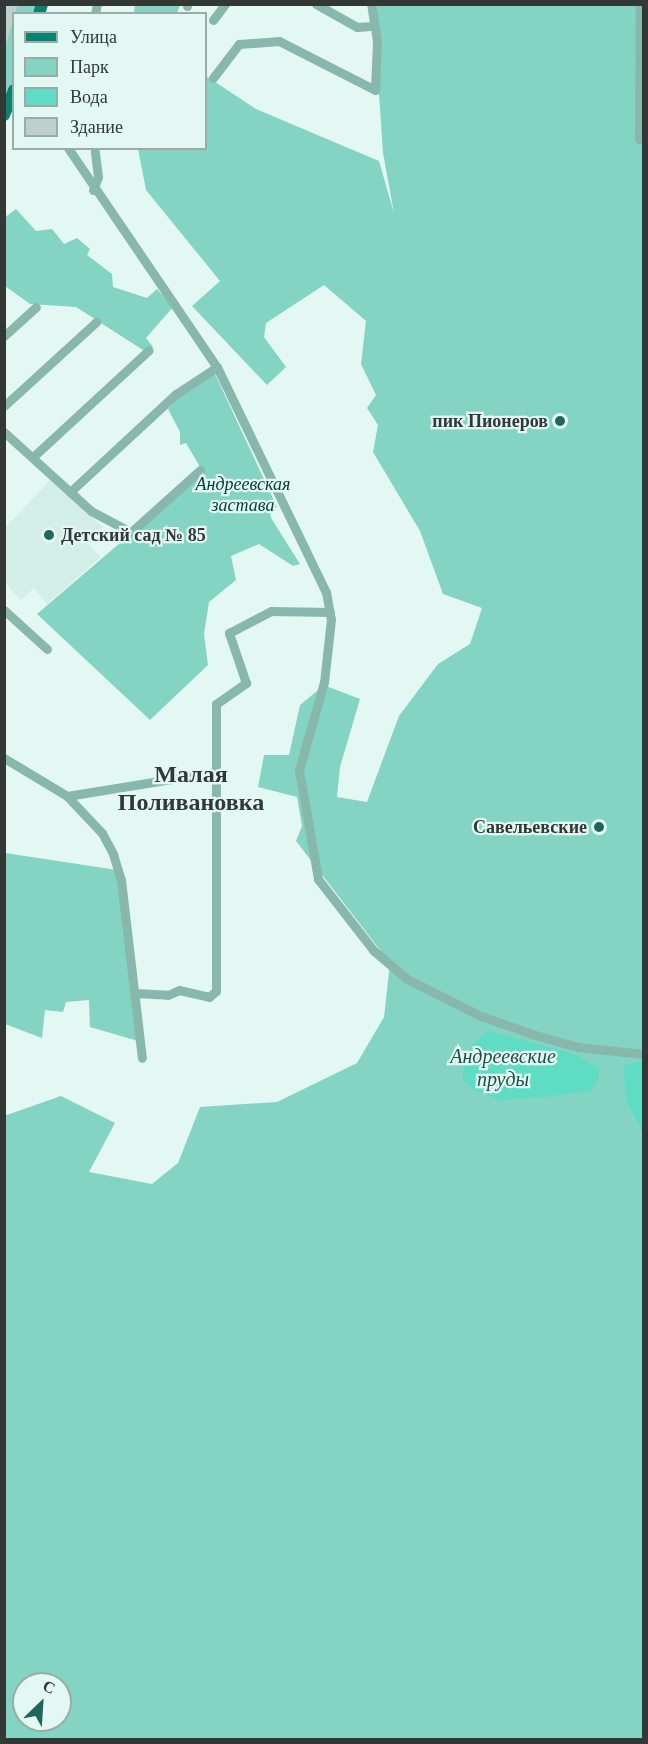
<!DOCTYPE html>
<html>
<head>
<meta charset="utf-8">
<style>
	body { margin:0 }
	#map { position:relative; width:648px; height:1744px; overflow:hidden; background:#e4f8f3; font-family:"Times New Roman",serif }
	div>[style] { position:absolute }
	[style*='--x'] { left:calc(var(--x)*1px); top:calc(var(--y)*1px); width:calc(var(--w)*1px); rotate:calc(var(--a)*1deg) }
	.built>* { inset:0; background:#d2eee7 }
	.green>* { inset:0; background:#83d4c3 }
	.water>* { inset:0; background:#5fdcc4 }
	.building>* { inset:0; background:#bdd0cc }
	.minor>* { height:9px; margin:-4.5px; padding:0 4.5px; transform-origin:4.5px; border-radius:4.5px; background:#88b7ac }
	.major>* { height:12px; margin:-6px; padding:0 6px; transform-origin:6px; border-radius:6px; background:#078372 }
	.dots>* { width:16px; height:16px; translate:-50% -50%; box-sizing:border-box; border:3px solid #e4f8f3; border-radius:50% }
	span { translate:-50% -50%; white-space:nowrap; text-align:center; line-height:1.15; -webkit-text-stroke:4.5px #e4f8f3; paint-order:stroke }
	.poi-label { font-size:18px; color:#313836; font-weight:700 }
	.right { translate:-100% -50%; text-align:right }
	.left { translate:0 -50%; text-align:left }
	.park-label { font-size:18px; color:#033e35; font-style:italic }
	.water-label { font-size:20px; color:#1c5147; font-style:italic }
	.district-label { font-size:24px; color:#313836; font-weight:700 }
	.frame { position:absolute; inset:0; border:6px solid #313836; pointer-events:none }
	.legend { position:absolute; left:12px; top:12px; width:195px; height:138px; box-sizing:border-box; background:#e4f8f3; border:2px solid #9caba7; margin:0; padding:8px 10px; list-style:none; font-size:18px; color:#313836 }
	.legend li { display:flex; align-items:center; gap:12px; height:30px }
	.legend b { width:30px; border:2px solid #9caba7 }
	.north { position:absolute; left:12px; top:1672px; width:60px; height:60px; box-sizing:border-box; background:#e4f8f3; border:2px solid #9caba7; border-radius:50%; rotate:25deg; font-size:16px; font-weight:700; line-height:24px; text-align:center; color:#313836 }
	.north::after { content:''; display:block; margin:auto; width:21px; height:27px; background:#20665a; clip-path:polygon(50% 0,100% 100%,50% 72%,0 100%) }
</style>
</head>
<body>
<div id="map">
	<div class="built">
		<i style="clip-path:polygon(51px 479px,103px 527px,86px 542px,101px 557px,47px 604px,34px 588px,21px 600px,5px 583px,4px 529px)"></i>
	</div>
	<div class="green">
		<i style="clip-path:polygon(5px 5px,39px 5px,36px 13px,14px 14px,13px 81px,5px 102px)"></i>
		<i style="clip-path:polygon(135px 5px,135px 4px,180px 5px,177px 13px,134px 13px)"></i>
		<i style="clip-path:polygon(evenodd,373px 5px,643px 5px,643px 1739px,5px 1739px,4px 1116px,61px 1096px,115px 1123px,89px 1172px,152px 1184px,178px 1163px,200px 1107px,277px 1102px,357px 1063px,384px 1017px,390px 963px,296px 841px,302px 826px,297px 797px,258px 787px,264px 755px,289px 755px,300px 705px,317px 691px,326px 686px,360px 699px,340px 767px,337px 797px,367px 802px,399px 716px,438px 664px,470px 644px,482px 608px,443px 594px,420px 531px,373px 452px,378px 425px,367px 408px,376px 395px,361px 364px,366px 321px,324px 285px,266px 323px,264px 337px,286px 367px,267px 385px,192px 306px,220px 281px,146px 190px,138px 149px,206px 148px,206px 76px,256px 109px,379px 161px,394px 213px,383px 153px,373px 5px,24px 1684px,60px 1684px,60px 1720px,24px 1720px,24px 1684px)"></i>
		<i style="clip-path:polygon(16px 209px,36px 231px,52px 229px,64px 244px,77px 238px,90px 249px,87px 255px,112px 274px,113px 287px,147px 298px,157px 289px,173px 307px,146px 338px,153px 347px,143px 350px,76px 307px,30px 304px,5px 286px,4px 218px)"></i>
		<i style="clip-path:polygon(215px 374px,277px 507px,270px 510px,271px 518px,300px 564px,293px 566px,259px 544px,231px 556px,236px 580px,209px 602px,204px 634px,208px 665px,150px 720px,37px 614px,203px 472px,186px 443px,180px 445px,180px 432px,168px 409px,181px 395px)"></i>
		<i style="clip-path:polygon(5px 853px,117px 870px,138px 1041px,90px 1027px,89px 1000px,66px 1002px,63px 1012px,45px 1010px,42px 1038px,5px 1024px)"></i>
	</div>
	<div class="water">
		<i style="clip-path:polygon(487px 1031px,571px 1053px,599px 1068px,599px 1078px,590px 1091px,541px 1097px,499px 1100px,474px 1090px,463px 1079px,463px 1069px,468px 1050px)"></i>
		<i style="clip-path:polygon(643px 1060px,644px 1060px,643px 1132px,626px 1101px,624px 1066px)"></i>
	</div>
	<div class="building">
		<i style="clip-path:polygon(4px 4px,18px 4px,6px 44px,4px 44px)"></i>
	</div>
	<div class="minor">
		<i style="--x:316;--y:4;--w:47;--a:29.3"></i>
		<i style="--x:357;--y:27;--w:16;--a:-4"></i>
		<i style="--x:187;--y:6;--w:2;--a:-90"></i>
		<i style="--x:95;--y:14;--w:10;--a:-79"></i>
		<i style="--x:213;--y:20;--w:20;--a:-53"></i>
		<i style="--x:213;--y:78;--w:43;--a:-52.6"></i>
		<i style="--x:239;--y:44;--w:40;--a:-4.3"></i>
		<i style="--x:279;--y:41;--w:108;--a:27"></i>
		<i style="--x:375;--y:90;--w:49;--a:-87.7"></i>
		<i style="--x:377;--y:41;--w:37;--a:-99"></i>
		<i style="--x:639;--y:139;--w:135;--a:-89.6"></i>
		<i style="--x:68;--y:148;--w:265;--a:55.8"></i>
		<i style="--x:217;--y:367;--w:250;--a:64.2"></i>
		<i style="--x:326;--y:592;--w:27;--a:80"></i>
		<i style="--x:331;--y:619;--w:63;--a:96.3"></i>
		<i style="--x:324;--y:682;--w:91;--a:105.9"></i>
		<i style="--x:299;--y:770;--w:111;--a:80.1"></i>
		<i style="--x:318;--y:879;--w:90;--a:52.2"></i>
		<i style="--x:373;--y:950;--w:45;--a:40.5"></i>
		<i style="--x:407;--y:979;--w:83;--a:26.6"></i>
		<i style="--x:481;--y:1016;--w:57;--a:19.4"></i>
		<i style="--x:535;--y:1035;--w:45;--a:15.6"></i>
		<i style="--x:578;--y:1047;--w:66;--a:6.1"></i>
		<i style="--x:93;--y:190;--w:14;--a:-69"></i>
		<i style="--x:98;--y:177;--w:26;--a:-97"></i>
		<i style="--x:4;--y:336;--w:43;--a:-42.2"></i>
		<i style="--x:4;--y:406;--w:125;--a:-42.4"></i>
		<i style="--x:4;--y:432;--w:118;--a:42.2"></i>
		<i style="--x:91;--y:511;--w:45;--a:27.7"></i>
		<i style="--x:131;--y:532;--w:93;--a:-41.9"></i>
		<i style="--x:34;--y:456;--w:156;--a:-42.7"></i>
		<i style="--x:70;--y:492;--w:144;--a:-42.8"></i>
		<i style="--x:176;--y:394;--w:49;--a:-33.4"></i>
		<i style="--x:4;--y:610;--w:58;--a:42.2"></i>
		<i style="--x:4;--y:758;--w:74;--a:31.1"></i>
		<i style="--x:67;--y:796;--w:51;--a:46.6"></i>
		<i style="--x:102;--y:833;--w:24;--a:62"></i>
		<i style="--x:113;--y:854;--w:27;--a:73"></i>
		<i style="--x:121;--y:880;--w:179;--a:83.3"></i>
		<i style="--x:67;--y:796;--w:150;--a:-9.2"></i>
		<i style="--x:135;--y:993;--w:33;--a:3"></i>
		<i style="--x:168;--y:995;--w:12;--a:-24"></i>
		<i style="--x:179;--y:990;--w:31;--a:13"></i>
		<i style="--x:209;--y:997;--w:9;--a:-41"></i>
		<i style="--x:216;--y:991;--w:287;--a:-90"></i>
		<i style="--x:216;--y:704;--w:37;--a:-35"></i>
		<i style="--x:246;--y:683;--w:53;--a:-108.8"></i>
		<i style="--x:229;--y:633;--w:47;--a:-27.6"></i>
		<i style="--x:271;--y:611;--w:59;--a:1"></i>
	</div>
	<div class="major">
		<i style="--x:39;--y:14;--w:10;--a:-73"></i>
		<i style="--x:4;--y:115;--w:27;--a:-68"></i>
	</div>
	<div class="dots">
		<i style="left:560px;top:421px;background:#20665a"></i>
		<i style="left:49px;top:535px;background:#20665a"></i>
		<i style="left:599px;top:827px;background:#20665a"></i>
	</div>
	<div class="poi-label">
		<span class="right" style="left:548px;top:421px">пик Пионеров</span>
		<span class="left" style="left:61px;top:535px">Детский сад № 85</span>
		<span class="right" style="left:587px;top:827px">Савельевские</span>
	</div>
	<div class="park-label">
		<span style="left:243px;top:495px">Андреевская<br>застава</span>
	</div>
	<div class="water-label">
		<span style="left:503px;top:1068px">Андреевские<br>пруды</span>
	</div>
	<div class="district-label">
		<span style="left:191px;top:789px">Малая<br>Поливановка</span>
	</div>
	<div class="frame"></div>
	<ul class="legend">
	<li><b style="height:8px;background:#078372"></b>Улица</li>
	<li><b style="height:16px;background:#83d4c3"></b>Парк</li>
	<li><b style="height:16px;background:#5fdcc4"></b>Вода</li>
	<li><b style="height:16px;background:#bdd0cc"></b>Здание</li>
	</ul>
	<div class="north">С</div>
</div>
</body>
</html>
